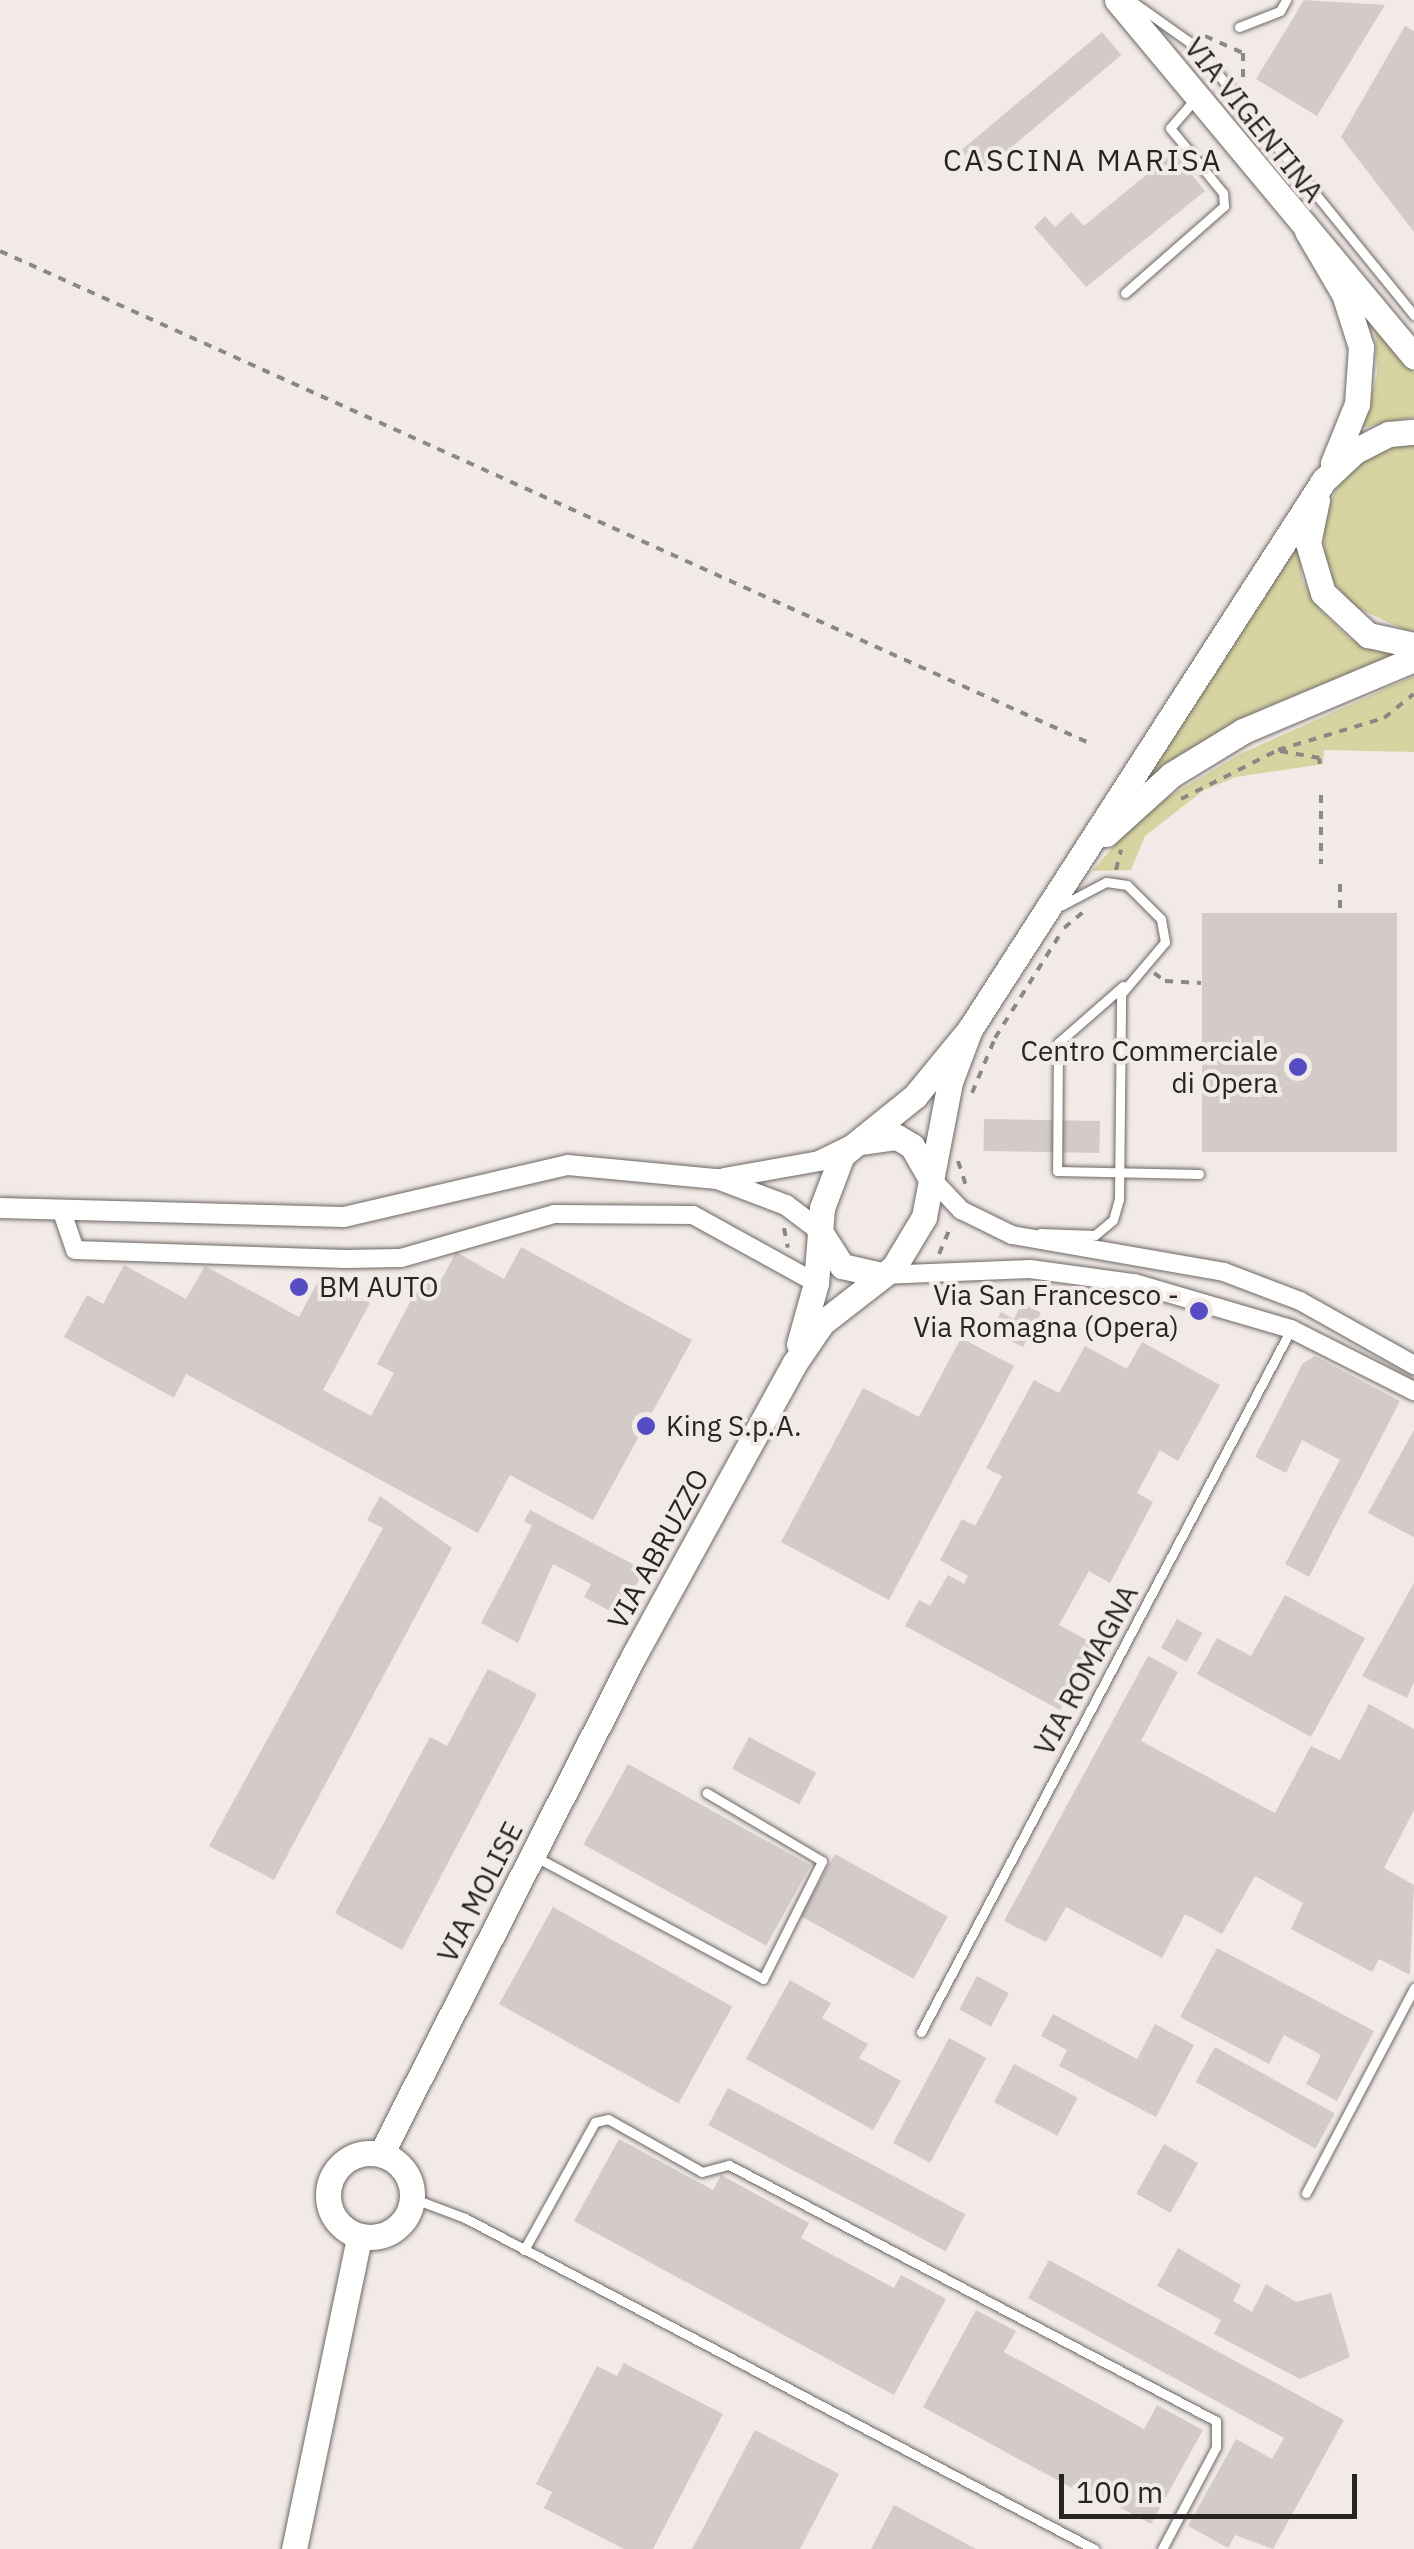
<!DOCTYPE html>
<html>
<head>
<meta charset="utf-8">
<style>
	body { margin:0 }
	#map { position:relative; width:1414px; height:2549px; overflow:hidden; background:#f1eae6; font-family:"IBM Plex Sans",sans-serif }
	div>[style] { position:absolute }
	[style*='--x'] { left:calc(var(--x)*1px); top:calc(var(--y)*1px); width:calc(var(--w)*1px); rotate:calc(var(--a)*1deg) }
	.green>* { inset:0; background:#d7d4a2 }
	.building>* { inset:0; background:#d3cbc9; transform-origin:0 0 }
	.path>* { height:4px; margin-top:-2px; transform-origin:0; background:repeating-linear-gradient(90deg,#8c8785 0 8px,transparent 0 16px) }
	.roads { filter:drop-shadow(0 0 2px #6d6764) drop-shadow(0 0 2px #6d6764) }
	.service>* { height:9px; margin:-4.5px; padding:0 4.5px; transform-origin:4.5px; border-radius:4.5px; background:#fff }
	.minor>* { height:18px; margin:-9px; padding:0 9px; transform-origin:9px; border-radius:9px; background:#fff }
	.tertiary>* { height:20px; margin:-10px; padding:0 10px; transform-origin:10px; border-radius:10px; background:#fff }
	.secondary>* { height:25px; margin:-12.5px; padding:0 12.5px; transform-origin:12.5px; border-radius:12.5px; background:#fff }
	.secondary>.ring { margin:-12.5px; padding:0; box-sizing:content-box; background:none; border:25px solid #fff; border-radius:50% }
	.dots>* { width:28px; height:28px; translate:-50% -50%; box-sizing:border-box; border:5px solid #f1eae6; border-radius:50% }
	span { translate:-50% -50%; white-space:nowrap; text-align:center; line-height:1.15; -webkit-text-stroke:8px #f1eae6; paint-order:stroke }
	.street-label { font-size:28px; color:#272423 }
	.poi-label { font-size:28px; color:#272423 }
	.right { translate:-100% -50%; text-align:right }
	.left { translate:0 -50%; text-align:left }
	.neighbourhood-label { font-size:30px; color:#272423; letter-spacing:2.5px }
	.scale { position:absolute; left:1059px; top:2474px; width:298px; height:45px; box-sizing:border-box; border:5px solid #272423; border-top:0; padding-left:12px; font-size:30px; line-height:35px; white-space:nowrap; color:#272423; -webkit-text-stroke:8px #f1eae6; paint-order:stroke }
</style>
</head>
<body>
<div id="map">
	<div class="green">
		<i style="clip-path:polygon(1375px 325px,1414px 373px,1414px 417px,1362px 428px,1377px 375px)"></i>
		<i style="clip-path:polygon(1414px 443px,1414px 630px,1407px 631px,1353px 606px,1333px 581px,1324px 550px,1324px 518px,1336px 489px,1356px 464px,1384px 448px)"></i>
		<i style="clip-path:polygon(1298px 537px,1302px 579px,1320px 610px,1350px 639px,1392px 655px,1259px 710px,1144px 786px,1137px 780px)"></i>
		<i style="clip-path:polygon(1414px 676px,1414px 752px,1324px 750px,1323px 764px,1236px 777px,1204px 790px,1145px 836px,1131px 870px,1092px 871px,1145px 811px,1240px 754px)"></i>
	</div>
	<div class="building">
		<i style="clip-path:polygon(1304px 0,1385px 5px,1317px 116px,1256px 79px)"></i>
		<i style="clip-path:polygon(1405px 26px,1414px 31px,1414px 232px,1341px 137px)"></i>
		<i style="left:1102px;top:32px;width:30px;height:185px;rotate:50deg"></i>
		<i style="clip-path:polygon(1174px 152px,1205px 191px,1086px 287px,1034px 227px,1045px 216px,1055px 227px,1071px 212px,1084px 226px)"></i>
		<i style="left:1202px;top:913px;width:195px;height:239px"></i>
		<i style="left:984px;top:1119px;width:116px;height:32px;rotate:1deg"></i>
		<i style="clip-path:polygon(521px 1247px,692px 1340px,593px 1520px,510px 1475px,478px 1533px,186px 1374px,174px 1398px,64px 1337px,87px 1295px,103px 1304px,124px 1265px,186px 1299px,205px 1266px,299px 1317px,321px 1276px,370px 1303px,323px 1390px,371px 1416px,394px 1373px,377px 1364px,423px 1278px,438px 1286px,456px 1252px,504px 1279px)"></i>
		<i style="clip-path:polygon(1022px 1303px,1041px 1313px,1023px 1347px,991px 1331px,1001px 1312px,1014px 1319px)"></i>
		<i style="clip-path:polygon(961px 1338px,1014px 1366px,889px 1600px,781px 1542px,863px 1388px,919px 1417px)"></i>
		<i style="clip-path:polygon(1142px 1342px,1220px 1385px,1178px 1461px,1160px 1450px,1137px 1493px,1153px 1502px,1110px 1583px,1089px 1571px,1059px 1625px,1096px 1645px,1060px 1710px,905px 1626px,919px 1600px,930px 1606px,948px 1575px,964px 1584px,968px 1576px,940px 1560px,962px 1519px,975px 1526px,1002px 1476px,986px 1468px,1034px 1380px,1059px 1393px,1085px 1346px,1127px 1369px)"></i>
		<i style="clip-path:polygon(1315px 1356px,1400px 1401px,1309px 1577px,1285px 1564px,1340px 1460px,1302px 1440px,1286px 1473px,1255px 1457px,1303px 1363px)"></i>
		<i style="clip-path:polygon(1414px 1430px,1414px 1537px,1368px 1513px)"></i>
		<i style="clip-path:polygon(380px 1496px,452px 1548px,274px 1880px,209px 1846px,383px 1528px,367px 1520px)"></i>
		<i style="clip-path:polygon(530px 1510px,644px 1570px,619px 1616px,584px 1597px,591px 1584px,553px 1564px,518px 1643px,481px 1623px,532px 1526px,524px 1521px)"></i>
		<i style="clip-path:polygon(1414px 1583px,1414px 1682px,1407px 1698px,1362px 1676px)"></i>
		<i style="clip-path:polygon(1285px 1595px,1365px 1638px,1311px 1737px,1197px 1674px,1217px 1638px,1251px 1656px)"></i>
		<i style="left:1177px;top:1619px;width:29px;height:33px;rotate:29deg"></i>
		<i style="clip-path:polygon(1148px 1656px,1178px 1672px,1141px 1741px,1275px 1813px,1311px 1746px,1340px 1760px,1369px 1704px,1414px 1729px,1414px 1810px,1384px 1868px,1414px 1885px,1410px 1975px,1379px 1959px,1372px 1972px,1291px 1929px,1303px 1903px,1255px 1876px,1222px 1934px,1185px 1914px,1162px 1958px,1066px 1907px,1046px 1942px,1004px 1921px)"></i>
		<i style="clip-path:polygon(488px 1669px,537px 1694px,402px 1950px,335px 1913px,430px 1737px,447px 1746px)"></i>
		<i style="left:749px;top:1737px;width:76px;height:36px;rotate:28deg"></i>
		<i style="left:628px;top:1764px;width:209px;height:92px;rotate:29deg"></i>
		<i style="left:835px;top:1854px;width:129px;height:71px;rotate:29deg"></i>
		<i style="left:553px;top:1907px;width:205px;height:111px;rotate:29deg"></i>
		<i style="clip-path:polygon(1217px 1948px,1374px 2031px,1337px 2101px,1306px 2084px,1321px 2055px,1284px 2035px,1269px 2064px,1180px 2017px)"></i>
		<i style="left:977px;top:1976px;width:36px;height:38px;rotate:28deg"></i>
		<i style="clip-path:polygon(790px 1980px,831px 2003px,822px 2018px,868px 2044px,859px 2058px,901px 2081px,873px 2130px,746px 2059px)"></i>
		<i style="clip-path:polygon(1053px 2014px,1137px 2059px,1155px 2024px,1194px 2045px,1156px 2117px,1059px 2066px,1067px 2050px,1041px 2036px)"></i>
		<i style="left:949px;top:2038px;width:42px;height:119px;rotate:28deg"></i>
		<i style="left:1215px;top:2047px;width:137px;height:40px;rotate:29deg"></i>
		<i style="left:1014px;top:2064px;width:72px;height:43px;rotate:28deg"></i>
		<i style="left:728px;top:2088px;width:269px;height:42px;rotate:28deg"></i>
		<i style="clip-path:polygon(619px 2139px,713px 2190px,721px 2175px,809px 2223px,801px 2238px,894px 2288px,901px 2275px,946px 2299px,894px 2395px,574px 2221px)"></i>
		<i style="left:1164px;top:2144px;width:39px;height:57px;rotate:29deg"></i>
		<i style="clip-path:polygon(1178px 2248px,1241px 2285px,1233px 2301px,1252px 2312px,1266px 2284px,1296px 2302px,1331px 2293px,1350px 2357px,1300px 2379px,1214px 2334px,1221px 2320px,1157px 2286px)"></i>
		<i style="clip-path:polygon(1049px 2260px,1344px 2420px,1273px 2549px,1235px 2535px,1228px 2548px,1188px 2526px,1236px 2439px,1272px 2459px,1284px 2438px,1028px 2298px)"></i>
		<i style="clip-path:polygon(976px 2310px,1016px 2331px,1004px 2352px,1144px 2429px,1157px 2405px,1203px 2430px,1151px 2524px,1108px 2501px,1105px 2506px,923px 2407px)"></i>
		<i style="clip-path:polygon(624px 2363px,723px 2414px,653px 2549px,624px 2549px,544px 2508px,552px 2492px,536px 2484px,597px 2366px,617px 2376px)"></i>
		<i style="clip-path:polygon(755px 2430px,839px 2474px,800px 2549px,692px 2549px)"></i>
		<i style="clip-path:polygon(894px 2505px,976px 2549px,871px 2549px)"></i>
	</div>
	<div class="path">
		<i style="--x:1205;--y:36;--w:42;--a:24.1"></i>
		<i style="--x:1243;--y:53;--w:27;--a:90"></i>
		<i style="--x:0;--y:251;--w:1193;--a:24.31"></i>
		<i style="--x:1280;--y:751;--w:40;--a:10"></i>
		<i style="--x:1319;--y:758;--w:6;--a:81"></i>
		<i style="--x:1321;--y:795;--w:69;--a:90"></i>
		<i style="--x:1181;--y:799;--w:109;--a:-26.8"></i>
		<i style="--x:1278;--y:750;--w:111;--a:-16.8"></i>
		<i style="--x:1384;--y:718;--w:38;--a:-39"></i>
		<i style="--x:1116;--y:870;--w:21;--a:-76"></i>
		<i style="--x:1340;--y:884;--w:29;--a:90"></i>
		<i style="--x:1064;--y:928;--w:25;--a:-40"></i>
		<i style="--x:1154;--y:973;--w:14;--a:36"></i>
		<i style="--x:1165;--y:981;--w:36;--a:3"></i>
		<i style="--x:972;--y:1093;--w:60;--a:-67.3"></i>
		<i style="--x:995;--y:1038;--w:120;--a:-57.9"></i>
		<i style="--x:958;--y:1161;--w:25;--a:72"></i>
		<i style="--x:784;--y:1228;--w:20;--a:79"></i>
		<i style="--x:939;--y:1254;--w:30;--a:-67"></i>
	</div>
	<div class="roads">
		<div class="service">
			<i style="--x:1130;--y:0;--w:71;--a:35.3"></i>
			<i style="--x:1188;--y:41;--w:45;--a:47.7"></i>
			<i style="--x:1218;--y:74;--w:311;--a:50.9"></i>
			<i style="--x:1239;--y:27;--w:44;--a:-21.3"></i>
			<i style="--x:1280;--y:11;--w:13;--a:-61"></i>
			<i style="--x:1125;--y:293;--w:132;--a:-41.3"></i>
			<i style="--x:1224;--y:206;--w:13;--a:-94"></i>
			<i style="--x:1223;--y:193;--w:84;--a:-129.2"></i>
			<i style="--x:1170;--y:128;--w:38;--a:-49"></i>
			<i style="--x:1123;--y:986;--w:86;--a:138.8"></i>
			<i style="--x:1058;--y:1043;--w:128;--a:90.4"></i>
			<i style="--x:1057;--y:1171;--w:142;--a:1.2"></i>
			<i style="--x:1040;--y:1233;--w:55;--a:2.1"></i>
			<i style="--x:1095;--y:1235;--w:23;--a:-40"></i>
			<i style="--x:1113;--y:1220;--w:22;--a:-74"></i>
			<i style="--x:1119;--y:1199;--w:205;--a:-89.4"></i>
			<i style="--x:1121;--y:994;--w:68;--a:-49.8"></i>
			<i style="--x:1165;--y:942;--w:23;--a:-100"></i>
			<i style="--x:1161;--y:919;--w:48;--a:-135"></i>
			<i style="--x:1127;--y:885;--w:21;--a:-172"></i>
			<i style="--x:1106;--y:882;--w:50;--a:152.4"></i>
			<i style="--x:534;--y:1856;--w:260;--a:28.2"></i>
			<i style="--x:763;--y:1979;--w:132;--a:-63.4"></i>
			<i style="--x:822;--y:1861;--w:134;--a:-149.4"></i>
			<i style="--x:921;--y:2032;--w:794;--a:-62.24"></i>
			<i style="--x:1306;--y:2193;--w:232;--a:-62.2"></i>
			<i style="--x:412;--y:2198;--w:57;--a:20.7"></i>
			<i style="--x:465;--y:2218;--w:711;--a:27.75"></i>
			<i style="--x:524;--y:2250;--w:146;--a:-61"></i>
			<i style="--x:595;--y:2122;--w:13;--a:-13"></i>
			<i style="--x:608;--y:2119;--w:108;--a:29.4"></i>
			<i style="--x:702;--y:2172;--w:28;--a:-15"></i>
			<i style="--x:729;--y:2165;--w:550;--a:27.73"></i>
			<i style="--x:1216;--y:2421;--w:26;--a:90"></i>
			<i style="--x:1216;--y:2447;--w:115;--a:117.9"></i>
		</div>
		<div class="minor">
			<i style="--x:929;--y:1176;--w:47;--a:46.7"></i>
			<i style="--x:961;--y:1210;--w:57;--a:26.1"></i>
			<i style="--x:1012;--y:1235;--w:215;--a:9.9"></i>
			<i style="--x:1224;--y:1272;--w:81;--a:20.9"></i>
			<i style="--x:1300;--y:1301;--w:131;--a:29.3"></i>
			<i style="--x:61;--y:1209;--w:43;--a:71.1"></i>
			<i style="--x:75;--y:1250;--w:270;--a:1.9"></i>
			<i style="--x:345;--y:1259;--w:56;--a:-1"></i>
			<i style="--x:401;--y:1258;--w:159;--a:-16"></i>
			<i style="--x:554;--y:1214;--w:139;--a:0.4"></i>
			<i style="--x:693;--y:1215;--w:141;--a:28.9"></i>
			<i style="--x:881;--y:1275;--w:149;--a:-2.3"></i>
			<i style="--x:1030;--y:1269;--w:105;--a:7.7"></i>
			<i style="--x:1134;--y:1283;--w:164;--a:16.3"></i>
			<i style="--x:1291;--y:1329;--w:138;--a:26.8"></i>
		</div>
		<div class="tertiary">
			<i style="--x:724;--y:1178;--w:97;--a:-10.1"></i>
			<i style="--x:819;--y:1161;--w:34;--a:-26"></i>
			<i style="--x:0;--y:1208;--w:344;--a:1.5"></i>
			<i style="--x:344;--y:1217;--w:230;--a:-13.1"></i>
			<i style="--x:568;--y:1165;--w:150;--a:5.4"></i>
			<i style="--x:717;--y:1179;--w:74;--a:20.6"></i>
			<i style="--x:786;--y:1205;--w:41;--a:37.1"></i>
		</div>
		<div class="secondary">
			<i style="--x:1117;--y:0;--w:464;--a:50.2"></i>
			<i style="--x:1307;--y:231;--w:73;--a:59.6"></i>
			<i style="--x:1344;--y:294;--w:56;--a:72.2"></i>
			<i style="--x:1361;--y:347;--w:57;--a:94"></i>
			<i style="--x:1357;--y:404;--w:64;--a:112.1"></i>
			<i style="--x:1317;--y:500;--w:44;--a:101.8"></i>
			<i style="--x:1308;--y:543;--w:52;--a:73.3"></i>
			<i style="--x:1323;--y:593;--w:62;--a:43"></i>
			<i style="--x:1368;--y:635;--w:47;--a:12.3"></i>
			<i style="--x:1106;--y:834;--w:88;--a:-42.2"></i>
			<i style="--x:1171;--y:775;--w:84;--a:-31.4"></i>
			<i style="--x:1243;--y:731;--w:186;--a:-22.8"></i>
			<i style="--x:860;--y:1142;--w:37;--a:-8"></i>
			<i style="--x:897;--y:1137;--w:17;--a:31"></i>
			<i style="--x:912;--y:1146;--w:34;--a:60"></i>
			<i style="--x:819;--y:1230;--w:43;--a:57.4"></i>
			<i style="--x:842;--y:1266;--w:39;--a:13"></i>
			<i style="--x:799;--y:1344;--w:63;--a:-74.4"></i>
			<i style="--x:816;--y:1283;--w:75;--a:-85.4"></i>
			<i style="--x:822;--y:1208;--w:57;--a:-69.3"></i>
			<i style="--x:842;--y:1155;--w:94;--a:-38.9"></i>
			<i style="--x:915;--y:1096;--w:87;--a:-50.6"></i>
			<i style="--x:970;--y:1029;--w:653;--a:-57.19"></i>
			<i style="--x:1324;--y:480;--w:42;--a:-43.1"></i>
			<i style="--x:1355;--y:451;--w:38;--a:-27"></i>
			<i style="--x:1389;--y:434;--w:25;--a:-5"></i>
			<i class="ring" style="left:328px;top:2153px;width:59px;height:59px"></i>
			<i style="--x:381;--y:2154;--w:557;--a:-63.11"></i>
			<i style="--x:633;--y:1657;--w:334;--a:-61.2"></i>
			<i style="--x:794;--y:1364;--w:50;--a:-55.7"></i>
			<i style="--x:822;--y:1323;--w:91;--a:-37.9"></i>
			<i style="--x:894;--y:1267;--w:58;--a:-59"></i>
			<i style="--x:924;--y:1217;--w:137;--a:-79.1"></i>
			<i style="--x:950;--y:1082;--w:57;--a:-69.3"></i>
			<i style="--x:294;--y:2549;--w:319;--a:-78.2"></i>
		</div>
	</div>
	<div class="dots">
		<i style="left:1298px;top:1067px;background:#564dc5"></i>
		<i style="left:299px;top:1287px;background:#564dc5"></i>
		<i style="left:1199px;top:1311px;background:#564dc5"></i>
		<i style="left:646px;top:1426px;background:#564dc5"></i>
	</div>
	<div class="street-label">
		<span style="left:1254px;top:120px;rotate:51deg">VIA VIGENTINA</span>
		<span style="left:658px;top:1549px;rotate:-61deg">VIA ABRUZZO</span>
		<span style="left:1086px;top:1670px;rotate:-62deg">VIA ROMAGNA</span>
		<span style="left:480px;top:1892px;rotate:-63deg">VIA MOLISE</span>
	</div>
	<div class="poi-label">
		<span class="right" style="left:1278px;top:1067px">Centro Commerciale<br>di Opera</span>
		<span class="left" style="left:319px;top:1287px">BM AUTO</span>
		<span class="right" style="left:1179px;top:1311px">Via San Francesco -<br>Via Romagna (Opera)</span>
		<span class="left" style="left:666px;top:1426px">King S.p.A.</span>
	</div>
	<div class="neighbourhood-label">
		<span style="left:1083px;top:160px">CASCINA MARISA</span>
	</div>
	<div class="scale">100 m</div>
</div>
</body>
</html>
